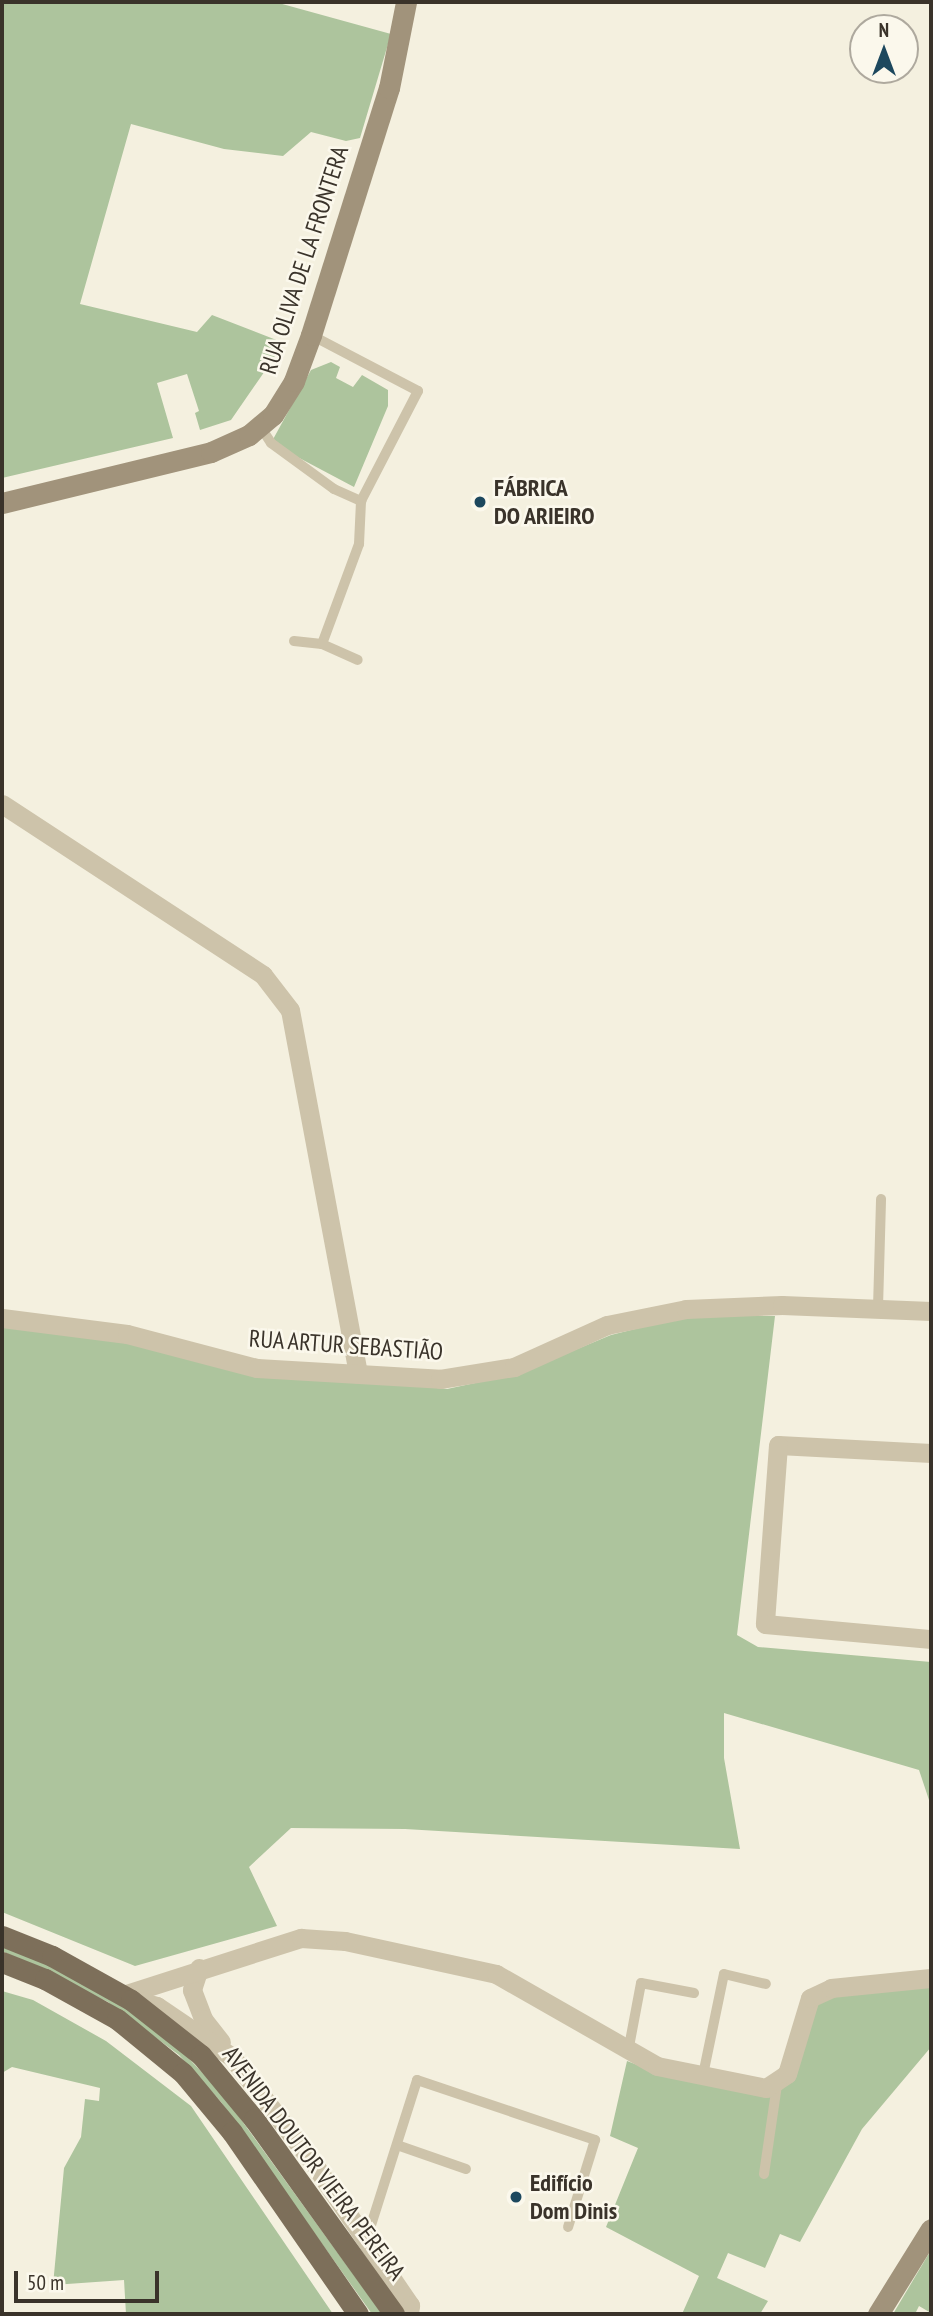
<!DOCTYPE html>
<html>
<head>
<meta charset="utf-8">
<style>
	body { margin:0 }
	#map { position:relative; width:933px; height:2316px; overflow:hidden; background:#f4f0df; font-family:"PT Sans Narrow",sans-serif }
	div>[style] { position:absolute }
	[style*='--x'] { left:calc(var(--x)*1px); top:calc(var(--y)*1px); width:calc(var(--w)*1px); rotate:calc(var(--a)*1deg) }
	.green>* { inset:0; background:#adc49d }
	.lane>* { height:10px; margin:-5px; padding:0 5px; transform-origin:5px; border-radius:5px; background:#cdc3aa }
	.street>* { height:19px; margin:-9.5px; padding:0 9.5px; transform-origin:9.5px; border-radius:9.5px; background:#cdc3aa }
	.secondary>* { height:21px; margin:-10.5px; padding:0 10.5px; transform-origin:10.5px; border-radius:10.5px; background:#a1937b }
	.primary>* { height:21px; margin:-10.5px; padding:0 10.5px; transform-origin:10.5px; border-radius:10.5px; background:#7d6f5a }
	.dots>* { width:19px; height:19px; translate:-50% -50%; box-sizing:border-box; border:4px solid #fbf8ec; border-radius:50% }
	span { translate:-50% -50%; white-space:nowrap; text-align:center; line-height:1.15; -webkit-text-stroke:5px #fbf8ec; paint-order:stroke }
	.street-label { font-size:24px; color:#3a332a }
	.poi-label { font-size:24px; color:#3a332a; font-weight:700 }
	.left { translate:0 -50%; text-align:left }
	.frame { position:absolute; inset:0; border:4px solid #3a332a; pointer-events:none }
	.north { position:absolute; left:849px; top:14px; width:70px; height:70px; box-sizing:border-box; background:#fbf8ec; border:2px solid #aea99e; border-radius:50%; rotate:0deg; font-size:19px; font-weight:700; line-height:28px; text-align:center; color:#3a332a }
	.north::after { content:''; display:block; margin:auto; width:24px; height:32px; background:#1d485e; clip-path:polygon(50% 0,100% 100%,50% 72%,0 100%) }
	.scale { position:absolute; left:14px; top:2271px; width:145px; height:32px; box-sizing:border-box; border:4px solid #3a332a; border-top:0; padding-left:9px; font-size:21px; line-height:24px; white-space:nowrap; color:#3a332a; -webkit-text-stroke:5px #fbf8ec; paint-order:stroke }
</style>
</head>
<body>
<div id="map">
	<div class="green">
		<i style="clip-path:polygon(2px 2px,275px 2px,391px 34px,360px 138px,346px 141px,311px 132px,283px 156px,224px 149px,131px 124px,80px 304px,197px 332px,212px 315px,279px 341px,278px 352px,231px 420px,200px 430px,195px 413px,199px 411px,187px 374px,157px 383px,173px 438px,2px 478px)"></i>
		<i style="clip-path:polygon(331px 362px,340px 367px,336px 378px,353px 387px,362px 375px,388px 390px,388px 406px,354px 487px,271px 443px,311px 370px)"></i>
		<i style="clip-path:polygon(687px 1316px,775px 1316px,737px 1635px,758px 1647px,931px 1662px,931px 1806px,919px 1770px,724px 1713px,724px 1758px,740px 1849px,405px 1829px,291px 1828px,249px 1867px,277px 1926px,135px 1966px,2px 1912px,2px 1325px,447px 1389px,517px 1374px,611px 1335px)"></i>
		<i style="clip-path:polygon(2px 1946px,39px 1960px,141px 2017px,181px 2050px,224px 2096px,382px 2314px,372px 2314px,221px 2102px,179px 2055px,108px 2002px,2px 1951px)"></i>
		<i style="clip-path:polygon(931px 1982px,931px 2047px,862px 2129px,800px 2242px,780px 2234px,765px 2268px,728px 2253px,717px 2278px,768px 2301px,760px 2314px,682px 2314px,699px 2276px,606px 2227px,638px 2148px,610px 2136px,627px 2061px,659px 2073px,766px 2094px,816px 2000px,834px 1992px)"></i>
		<i style="clip-path:polygon(2px 1991px,33px 2000px,106px 2041px,191px 2106px,333px 2314px,126px 2314px,124px 2280px,53px 2285px,64px 2168px,81px 2137px,85px 2099px,99px 2101px,100px 2088px,12px 2067px,2px 2073px)"></i>
		<i style="clip-path:polygon(931px 2250px,931px 2313px,919px 2306px,915px 2314px,893px 2314px)"></i>
	</div>
	<div class="lane">
		<i style="--x:260;--y:426;--w:20;--a:57"></i>
		<i style="--x:271;--y:443;--w:78;--a:36.1"></i>
		<i style="--x:334;--y:489;--w:30;--a:24"></i>
		<i style="--x:361;--y:501;--w:124;--a:-62.6"></i>
		<i style="--x:418;--y:391;--w:121;--a:-152.4"></i>
		<i style="--x:294;--y:641;--w:28;--a:6"></i>
		<i style="--x:322;--y:644;--w:107;--a:-69.7"></i>
		<i style="--x:359;--y:544;--w:43;--a:-87.3"></i>
		<i style="--x:322;--y:644;--w:39;--a:24"></i>
		<i style="--x:878;--y:1308;--w:109;--a:-88.4"></i>
		<i style="--x:628;--y:2052;--w:70;--a:-79.3"></i>
		<i style="--x:641;--y:1983;--w:54;--a:10.7"></i>
		<i style="--x:703;--y:2075;--w:103;--a:-78.3"></i>
		<i style="--x:724;--y:1974;--w:43;--a:13.4"></i>
		<i style="--x:397;--y:2145;--w:73;--a:19.2"></i>
		<i style="--x:764;--y:2174;--w:90;--a:-81.7"></i>
		<i style="--x:366;--y:2241;--w:169;--a:-72.4"></i>
		<i style="--x:417;--y:2080;--w:188;--a:18.6"></i>
		<i style="--x:595;--y:2140;--w:91;--a:107.2"></i>
	</div>
	<div class="street">
		<i style="--x:2;--y:804;--w:312;--a:33.2"></i>
		<i style="--x:263;--y:975;--w:44;--a:52.4"></i>
		<i style="--x:290;--y:1010;--w:370;--a:79.4"></i>
		<i style="--x:2;--y:1318;--w:126;--a:7.3"></i>
		<i style="--x:127;--y:1334;--w:134;--a:14.7"></i>
		<i style="--x:257;--y:1368;--w:183;--a:3.4"></i>
		<i style="--x:440;--y:1379;--w:75;--a:-9.2"></i>
		<i style="--x:514;--y:1367;--w:102;--a:-24.3"></i>
		<i style="--x:607;--y:1325;--w:81;--a:-11.4"></i>
		<i style="--x:686;--y:1309;--w:96;--a:-2.4"></i>
		<i style="--x:782;--y:1305;--w:149;--a:2.3"></i>
		<i style="--x:931;--y:1453;--w:153;--a:-177"></i>
		<i style="--x:778;--y:1445;--w:179;--a:94.2"></i>
		<i style="--x:765;--y:1624;--w:167;--a:5.2"></i>
		<i style="--x:199;--y:1968;--w:23;--a:108"></i>
		<i style="--x:192;--y:1990;--w:31;--a:69"></i>
		<i style="--x:203;--y:2019;--w:29;--a:52"></i>
		<i style="--x:123;--y:1995;--w:187;--a:-17.8"></i>
		<i style="--x:301;--y:1938;--w:44;--a:3.9"></i>
		<i style="--x:345;--y:1941;--w:155;--a:12.3"></i>
		<i style="--x:496;--y:1974;--w:185;--a:29.7"></i>
		<i style="--x:657;--y:2066;--w:111;--a:11.4"></i>
		<i style="--x:766;--y:2088;--w:25;--a:-34"></i>
		<i style="--x:787;--y:2074;--w:79;--a:-73.2"></i>
		<i style="--x:810;--y:1998;--w:23;--a:-25"></i>
		<i style="--x:831;--y:1988;--w:100;--a:-5.7"></i>
		<i style="--x:130;--y:1998;--w:28;--a:17"></i>
		<i style="--x:157;--y:2006;--w:91;--a:34.2"></i>
		<i style="--x:232;--y:2057;--w:135;--a:52.5"></i>
		<i style="--x:314;--y:2164;--w:171;--a:55.8"></i>
		<i style="--x:410;--y:2305;--w:9;--a:96"></i>
	</div>
	<div class="secondary">
		<i style="--x:2;--y:503;--w:215;--a:-13.7"></i>
		<i style="--x:211;--y:452;--w:42;--a:-24.1"></i>
		<i style="--x:249;--y:435;--w:31;--a:-40"></i>
		<i style="--x:273;--y:415;--w:40;--a:-58"></i>
		<i style="--x:294;--y:381;--w:49;--a:-69.7"></i>
		<i style="--x:311;--y:335;--w:259;--a:-72.5"></i>
		<i style="--x:389;--y:88;--w:88;--a:-78.8"></i>
		<i style="--x:878;--y:2314;--w:100;--a:-58.1"></i>
	</div>
	<div class="primary">
		<i style="--x:2;--y:1936;--w:54;--a:21.8"></i>
		<i style="--x:52;--y:1956;--w:90;--a:29.1"></i>
		<i style="--x:131;--y:2000;--w:89;--a:38.2"></i>
		<i style="--x:201;--y:2055;--w:83;--a:50.4"></i>
		<i style="--x:254;--y:2119;--w:240;--a:54.3"></i>
		<i style="--x:2;--y:1962;--w:46;--a:21.6"></i>
		<i style="--x:45;--y:1979;--w:82;--a:29.1"></i>
		<i style="--x:117;--y:2019;--w:85;--a:39.3"></i>
		<i style="--x:183;--y:2073;--w:77;--a:50.3"></i>
		<i style="--x:232;--y:2132;--w:221;--a:55.3"></i>
	</div>
	<div class="dots">
		<i style="left:480px;top:502px;background:#1d485e"></i>
		<i style="left:516px;top:2197px;background:#1d485e"></i>
	</div>
	<div class="street-label">
		<span style="left:304px;top:260px;rotate:-72deg">RUA OLIVA DE LA FRONTERA</span>
		<span style="left:346px;top:1345px;rotate:4deg">RUA ARTUR SEBASTIÃO</span>
		<span style="left:314px;top:2163px;rotate:53deg">AVENIDA DOUTOR VIEIRA PEREIRA</span>
	</div>
	<div class="poi-label">
		<span class="left" style="left:494px;top:502px">FÁBRICA<br>DO ARIEIRO</span>
		<span class="left" style="left:530px;top:2197px">Edifício<br>Dom Dinis</span>
	</div>
	<div class="frame"></div>
	<div class="north">N</div>
	<div class="scale">50 m</div>
</div>
</body>
</html>
